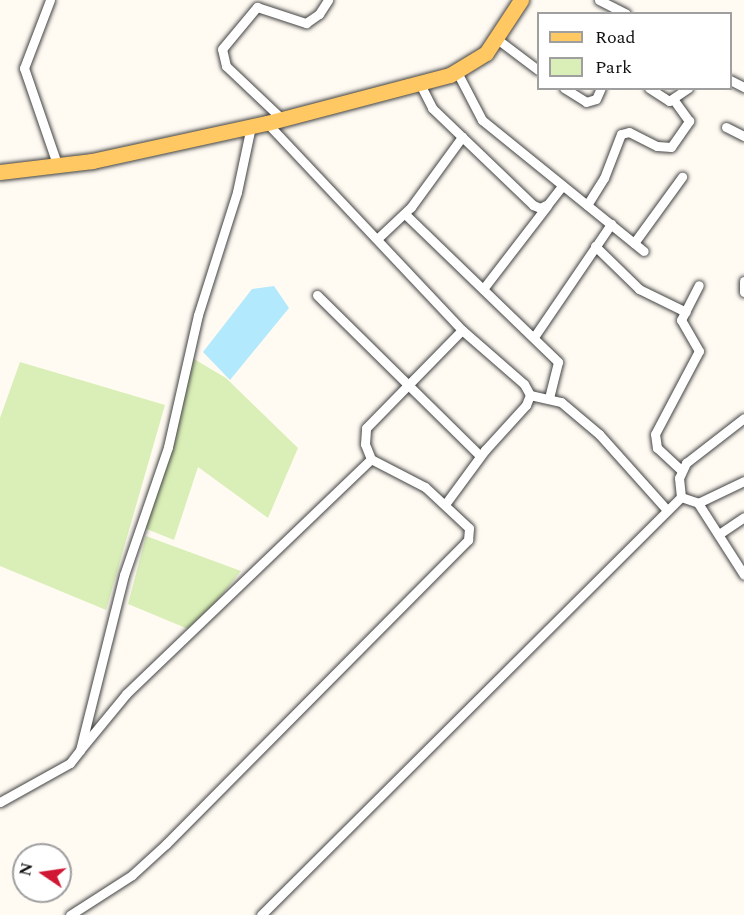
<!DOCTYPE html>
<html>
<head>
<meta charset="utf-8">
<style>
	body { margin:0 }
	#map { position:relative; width:744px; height:915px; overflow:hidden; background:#fffbf3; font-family:Spectral,serif }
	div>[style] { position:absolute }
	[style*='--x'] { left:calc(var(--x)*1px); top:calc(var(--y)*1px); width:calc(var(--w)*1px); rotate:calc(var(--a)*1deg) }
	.green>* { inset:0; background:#daefb7 }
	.water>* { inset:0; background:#b2e9fc }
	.roads { filter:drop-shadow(0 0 2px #434343) drop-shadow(0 0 2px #434343) }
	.minor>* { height:9px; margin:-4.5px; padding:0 4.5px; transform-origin:4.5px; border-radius:4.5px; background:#fff }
	.primary>* { height:15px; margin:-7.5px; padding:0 7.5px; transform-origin:7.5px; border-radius:7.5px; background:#ffc863 }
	span { translate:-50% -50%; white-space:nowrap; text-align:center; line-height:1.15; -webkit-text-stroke:6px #fff; paint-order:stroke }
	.legend { position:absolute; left:537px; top:12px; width:195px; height:78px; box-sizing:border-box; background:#fff; border:2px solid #9f9f9f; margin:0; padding:8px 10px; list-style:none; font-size:18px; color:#101010 }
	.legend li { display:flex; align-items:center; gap:12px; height:30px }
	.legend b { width:30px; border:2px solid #9f9f9f }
	.north { position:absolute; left:12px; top:843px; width:60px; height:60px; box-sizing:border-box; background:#fff; border:2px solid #9f9f9f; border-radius:50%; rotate:283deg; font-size:16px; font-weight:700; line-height:24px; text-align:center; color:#101010 }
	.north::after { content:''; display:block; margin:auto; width:21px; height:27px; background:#d01835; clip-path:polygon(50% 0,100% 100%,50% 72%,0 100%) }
</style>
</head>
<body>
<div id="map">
	<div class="green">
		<i style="clip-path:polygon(194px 359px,226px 378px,298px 448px,268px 518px,198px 467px,174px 540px,144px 528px,182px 385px)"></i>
		<i style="clip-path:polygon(20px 362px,165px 405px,106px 610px,0 566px,0 418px)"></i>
		<i style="clip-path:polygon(146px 536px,241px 571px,193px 631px,128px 604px)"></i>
	</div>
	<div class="water">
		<i style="clip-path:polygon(274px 286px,289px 308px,230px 380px,203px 352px,252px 289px)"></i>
	</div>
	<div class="roads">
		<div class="minor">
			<i style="--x:50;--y:0;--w:73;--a:110.9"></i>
			<i style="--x:24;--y:68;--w:105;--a:71"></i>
			<i style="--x:599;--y:0;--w:30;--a:27"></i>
			<i style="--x:497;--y:39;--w:51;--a:37.1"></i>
			<i style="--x:457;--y:72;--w:54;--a:62.5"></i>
			<i style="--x:482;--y:120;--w:208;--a:39"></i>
			<i style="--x:730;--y:80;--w:16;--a:27"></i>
			<i style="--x:420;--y:84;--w:27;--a:63"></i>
			<i style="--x:432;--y:108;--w:140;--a:43.8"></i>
			<i style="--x:533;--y:205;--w:8;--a:23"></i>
			<i style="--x:540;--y:208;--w:9;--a:-27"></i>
			<i style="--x:548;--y:204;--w:23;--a:-52"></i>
			<i style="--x:564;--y:88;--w:26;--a:32"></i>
			<i style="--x:586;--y:102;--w:10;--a:-17"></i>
			<i style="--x:596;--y:99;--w:12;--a:-66"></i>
			<i style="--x:649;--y:88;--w:24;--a:33"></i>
			<i style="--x:669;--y:101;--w:23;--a:-34"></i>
			<i style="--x:282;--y:119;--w:77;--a:-136.6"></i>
			<i style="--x:226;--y:66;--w:17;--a:-103"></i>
			<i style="--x:222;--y:49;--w:55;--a:-50.2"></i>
			<i style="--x:257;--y:7;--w:52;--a:18.1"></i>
			<i style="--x:306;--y:23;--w:16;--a:-35"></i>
			<i style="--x:319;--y:14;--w:17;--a:-57"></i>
			<i style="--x:267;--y:123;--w:284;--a:46.7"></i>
			<i style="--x:462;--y:330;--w:82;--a:41.1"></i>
			<i style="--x:524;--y:384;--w:13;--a:61"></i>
			<i style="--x:530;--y:395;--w:11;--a:112"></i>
			<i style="--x:526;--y:405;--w:61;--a:132.3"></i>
			<i style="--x:485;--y:450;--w:66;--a:126.3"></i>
			<i style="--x:726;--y:127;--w:20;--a:27"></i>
			<i style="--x:587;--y:205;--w:32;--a:-58"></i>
			<i style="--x:604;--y:178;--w:47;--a:-68.9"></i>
			<i style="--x:621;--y:134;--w:8;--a:-14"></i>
			<i style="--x:629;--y:132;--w:31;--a:27"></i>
			<i style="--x:657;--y:146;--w:14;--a:4"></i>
			<i style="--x:671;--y:147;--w:32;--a:-55"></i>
			<i style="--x:689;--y:121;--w:26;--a:-126"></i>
			<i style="--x:405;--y:214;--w:213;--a:44"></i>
			<i style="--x:558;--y:362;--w:36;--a:104"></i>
			<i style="--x:377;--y:239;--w:47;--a:-43.3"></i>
			<i style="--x:411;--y:207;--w:87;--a:-53.9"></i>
			<i style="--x:634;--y:243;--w:82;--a:-54"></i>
			<i style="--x:595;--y:246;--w:62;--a:44.3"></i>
			<i style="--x:639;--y:289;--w:52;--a:26.1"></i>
			<i style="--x:744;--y:281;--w:11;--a:90"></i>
			<i style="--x:483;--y:289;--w:105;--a:-52.4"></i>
			<i style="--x:317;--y:295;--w:229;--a:44.6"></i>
			<i style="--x:534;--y:337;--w:137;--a:-55.7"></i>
			<i style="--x:530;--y:395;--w:32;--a:13"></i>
			<i style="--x:561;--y:402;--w:50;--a:40.1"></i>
			<i style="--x:599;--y:434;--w:102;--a:48.2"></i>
			<i style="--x:371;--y:459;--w:16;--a:-112"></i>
			<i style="--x:365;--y:444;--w:16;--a:-86"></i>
			<i style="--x:366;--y:428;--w:137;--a:-45.6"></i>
			<i style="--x:681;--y:470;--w:33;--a:-137"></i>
			<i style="--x:657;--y:448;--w:14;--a:-98"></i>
			<i style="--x:655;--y:434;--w:94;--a:-62.1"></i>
			<i style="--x:699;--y:351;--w:36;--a:-120"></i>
			<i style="--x:681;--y:320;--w:39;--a:-63"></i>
			<i style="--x:681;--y:497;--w:19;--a:-96"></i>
			<i style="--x:679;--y:478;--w:17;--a:-65"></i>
			<i style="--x:686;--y:463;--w:73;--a:-37.8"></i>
			<i style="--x:698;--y:503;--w:51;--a:-25.6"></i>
			<i style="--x:719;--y:534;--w:30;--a:-34"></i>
			<i style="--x:0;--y:802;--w:80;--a:-29.1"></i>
			<i style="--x:70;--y:763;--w:16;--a:-52"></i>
			<i style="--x:80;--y:750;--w:180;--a:-75.9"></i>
			<i style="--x:124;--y:575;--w:135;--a:-71"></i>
			<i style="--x:168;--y:447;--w:135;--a:-77.2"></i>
			<i style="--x:198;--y:315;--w:129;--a:-72.4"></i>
			<i style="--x:237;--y:192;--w:67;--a:-78"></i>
			<i style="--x:70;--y:915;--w:74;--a:-32.8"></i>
			<i style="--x:132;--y:875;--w:46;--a:-42.4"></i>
			<i style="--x:166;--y:844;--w:429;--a:-45.2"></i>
			<i style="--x:468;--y:540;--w:12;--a:-85"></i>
			<i style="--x:469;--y:528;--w:60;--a:-137"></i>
			<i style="--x:425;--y:487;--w:61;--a:-152.6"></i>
			<i style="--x:371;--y:459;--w:339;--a:136.2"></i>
			<i style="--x:126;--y:694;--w:72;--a:129.4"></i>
			<i style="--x:261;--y:915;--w:593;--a:-44.86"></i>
			<i style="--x:681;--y:497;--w:18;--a:19"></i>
			<i style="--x:698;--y:503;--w:85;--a:57.4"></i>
		</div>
		<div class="primary">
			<i style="--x:0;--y:172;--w:93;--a:-6.8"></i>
			<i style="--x:92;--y:161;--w:179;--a:-12.3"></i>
			<i style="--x:267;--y:123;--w:189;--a:-14.7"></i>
			<i style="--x:450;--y:75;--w:42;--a:-31.4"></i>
			<i style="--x:486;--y:53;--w:64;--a:-56.6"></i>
		</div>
	</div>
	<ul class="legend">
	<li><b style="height:8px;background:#ffc863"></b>Road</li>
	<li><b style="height:16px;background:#daefb7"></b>Park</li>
	</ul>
	<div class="north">N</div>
</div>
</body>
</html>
